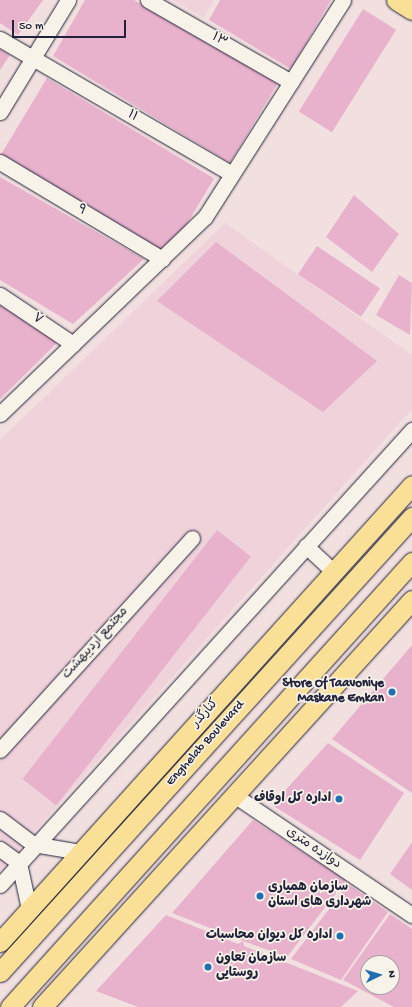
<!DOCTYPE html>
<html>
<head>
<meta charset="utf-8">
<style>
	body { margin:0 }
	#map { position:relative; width:412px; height:1007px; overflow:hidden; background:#f2e0e0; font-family:"Gochi Hand","Playpen Sans Arabic",sans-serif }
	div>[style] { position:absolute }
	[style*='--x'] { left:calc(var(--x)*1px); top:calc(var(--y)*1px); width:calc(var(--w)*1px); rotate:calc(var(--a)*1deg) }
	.built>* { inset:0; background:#efd2da }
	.building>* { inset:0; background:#e8b2cc; transform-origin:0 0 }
	.roads { filter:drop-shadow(0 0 1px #22223b) drop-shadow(0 0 1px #22223b) }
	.minor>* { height:15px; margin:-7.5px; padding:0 7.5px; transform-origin:7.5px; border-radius:7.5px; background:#f7f3e8 }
	.major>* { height:19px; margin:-9.5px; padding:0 9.5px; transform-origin:9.5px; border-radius:9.5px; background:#fadf96 }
	.dots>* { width:11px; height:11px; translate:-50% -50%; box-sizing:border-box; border:2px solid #f7f3e8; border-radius:50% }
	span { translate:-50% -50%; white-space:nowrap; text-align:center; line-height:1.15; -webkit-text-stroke:3.5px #f7f3e8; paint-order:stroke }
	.street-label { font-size:13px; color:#22223b }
	.poi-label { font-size:13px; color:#22223b; font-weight:700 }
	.right { translate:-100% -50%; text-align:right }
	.left { translate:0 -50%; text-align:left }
	.north { position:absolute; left:360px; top:955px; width:40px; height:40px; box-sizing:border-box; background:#f7f3e8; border:1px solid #a29fa3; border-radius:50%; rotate:85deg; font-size:11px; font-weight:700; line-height:16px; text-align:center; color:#22223b }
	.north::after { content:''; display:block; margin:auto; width:14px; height:18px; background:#1f6fb2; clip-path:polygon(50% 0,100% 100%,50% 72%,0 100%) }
	.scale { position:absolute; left:12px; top:20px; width:114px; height:18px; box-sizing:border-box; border:2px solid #22223b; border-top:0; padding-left:5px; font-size:12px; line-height:14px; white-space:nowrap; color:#22223b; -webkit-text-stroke:3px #f7f3e8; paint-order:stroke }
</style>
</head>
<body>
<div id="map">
	<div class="built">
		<i style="clip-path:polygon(172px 0,214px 0,204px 18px)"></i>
		<i style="clip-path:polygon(225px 223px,412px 355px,412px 409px,0 870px,0 440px)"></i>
	</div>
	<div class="building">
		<i style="clip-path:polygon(0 0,43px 0,18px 35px,0 23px)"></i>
		<i style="clip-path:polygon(85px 0,134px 0,278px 83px,230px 163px,53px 56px)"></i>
		<i style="clip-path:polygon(220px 0,331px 0,291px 69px,209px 20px)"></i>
		<i style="left:363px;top:9px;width:39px;height:121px;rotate:32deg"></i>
		<i style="clip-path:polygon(0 49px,10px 55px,0 70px)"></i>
		<i style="left:47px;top:78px;width:195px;height:91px;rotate:31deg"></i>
		<i style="clip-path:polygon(0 177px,144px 259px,73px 324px,0 280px)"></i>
		<i style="clip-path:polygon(354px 195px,399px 234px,372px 272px,326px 237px)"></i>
		<i style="clip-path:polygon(216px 242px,377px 361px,323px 412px,157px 301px)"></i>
		<i style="left:317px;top:246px;width:76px;height:34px;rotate:34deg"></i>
		<i style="clip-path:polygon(399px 275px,412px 283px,410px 335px,376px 315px)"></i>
		<i style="clip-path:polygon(0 305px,59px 341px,0 399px)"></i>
		<i style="left:217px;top:530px;width:43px;height:316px;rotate:38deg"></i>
		<i style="clip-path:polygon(412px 645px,412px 793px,332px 739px)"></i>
		<i style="clip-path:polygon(328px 743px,404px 793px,360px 860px,272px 805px)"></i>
		<i style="clip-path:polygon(253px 820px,346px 880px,287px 957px,243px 941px,244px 946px,358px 991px,341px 1007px,138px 1007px,96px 991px,166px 915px,238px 944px,243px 941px,172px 913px)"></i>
		<i style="clip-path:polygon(412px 842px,412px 890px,390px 874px)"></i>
		<i style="clip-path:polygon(348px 884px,388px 912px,341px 980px,291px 959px)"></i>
		<i style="clip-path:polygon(evenodd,390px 914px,412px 929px,412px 1007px,394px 1007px,343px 980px,390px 914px,368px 963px,392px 963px,392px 987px,368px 987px,368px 963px)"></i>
	</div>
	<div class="roads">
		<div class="minor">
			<i style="--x:148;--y:0;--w:165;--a:29.8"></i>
			<i style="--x:0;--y:39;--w:268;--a:30.2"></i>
			<i style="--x:0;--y:112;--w:131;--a:-58.7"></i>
			<i style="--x:0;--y:162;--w:189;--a:30.9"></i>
			<i style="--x:0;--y:295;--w:88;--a:33.9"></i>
			<i style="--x:0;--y:414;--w:284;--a:-43.9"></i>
			<i style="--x:205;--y:217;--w:257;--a:-57.5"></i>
			<i style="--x:306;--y:546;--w:38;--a:43"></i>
			<i style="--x:0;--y:750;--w:286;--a:-47.8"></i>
			<i style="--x:234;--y:795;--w:215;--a:34"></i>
			<i style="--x:0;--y:819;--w:41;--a:37.1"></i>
			<i style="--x:33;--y:844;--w:49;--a:9.5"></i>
			<i style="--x:0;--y:849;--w:24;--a:36"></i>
			<i style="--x:19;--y:863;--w:47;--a:77.7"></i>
			<i style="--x:0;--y:885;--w:614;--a:-47.84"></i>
		</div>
		<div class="major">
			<i style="--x:396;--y:0;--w:19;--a:32"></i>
			<i style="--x:0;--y:942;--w:615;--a:-47.96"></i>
			<i style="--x:0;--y:972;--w:614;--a:-47.84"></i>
			<i style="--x:10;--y:1007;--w:600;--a:-47.91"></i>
			<i style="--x:42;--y:1007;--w:550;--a:-47.73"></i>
		</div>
	</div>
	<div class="dots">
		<i style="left:392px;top:692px;background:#1f6fb2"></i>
		<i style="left:339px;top:799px;background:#1f6fb2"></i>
		<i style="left:260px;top:896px;background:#1f6fb2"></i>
		<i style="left:340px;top:936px;background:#1f6fb2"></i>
		<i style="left:208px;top:967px;background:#1f6fb2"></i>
	</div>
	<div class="street-label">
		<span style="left:219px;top:41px;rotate:30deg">۱۳</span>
		<span style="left:132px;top:117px;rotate:30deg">۱۱</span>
		<span style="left:81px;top:211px;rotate:31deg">۹</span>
		<span style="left:37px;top:320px;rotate:34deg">۷</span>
		<span style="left:96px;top:644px;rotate:-48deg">مجتمع اردیبهشت</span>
		<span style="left:206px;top:714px;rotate:-48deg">کنارگذر</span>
		<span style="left:206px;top:744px;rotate:-48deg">Enghelab Boulevard</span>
		<span style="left:313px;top:849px;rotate:34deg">دوازده متری</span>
	</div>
	<div class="poi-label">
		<span class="right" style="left:384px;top:692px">Store Of Taavoniye<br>Maskane Emkan</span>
		<span class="right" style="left:331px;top:799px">اداره کل اوقاف</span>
		<span class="left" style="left:268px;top:896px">سازمان همیاری<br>شهرداری های استان</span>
		<span class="right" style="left:332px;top:936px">اداره کل دیوان محاسبات</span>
		<span class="left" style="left:216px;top:967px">سازمان تعاون<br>روستایی</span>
	</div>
	<div class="north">N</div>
	<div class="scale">50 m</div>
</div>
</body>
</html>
